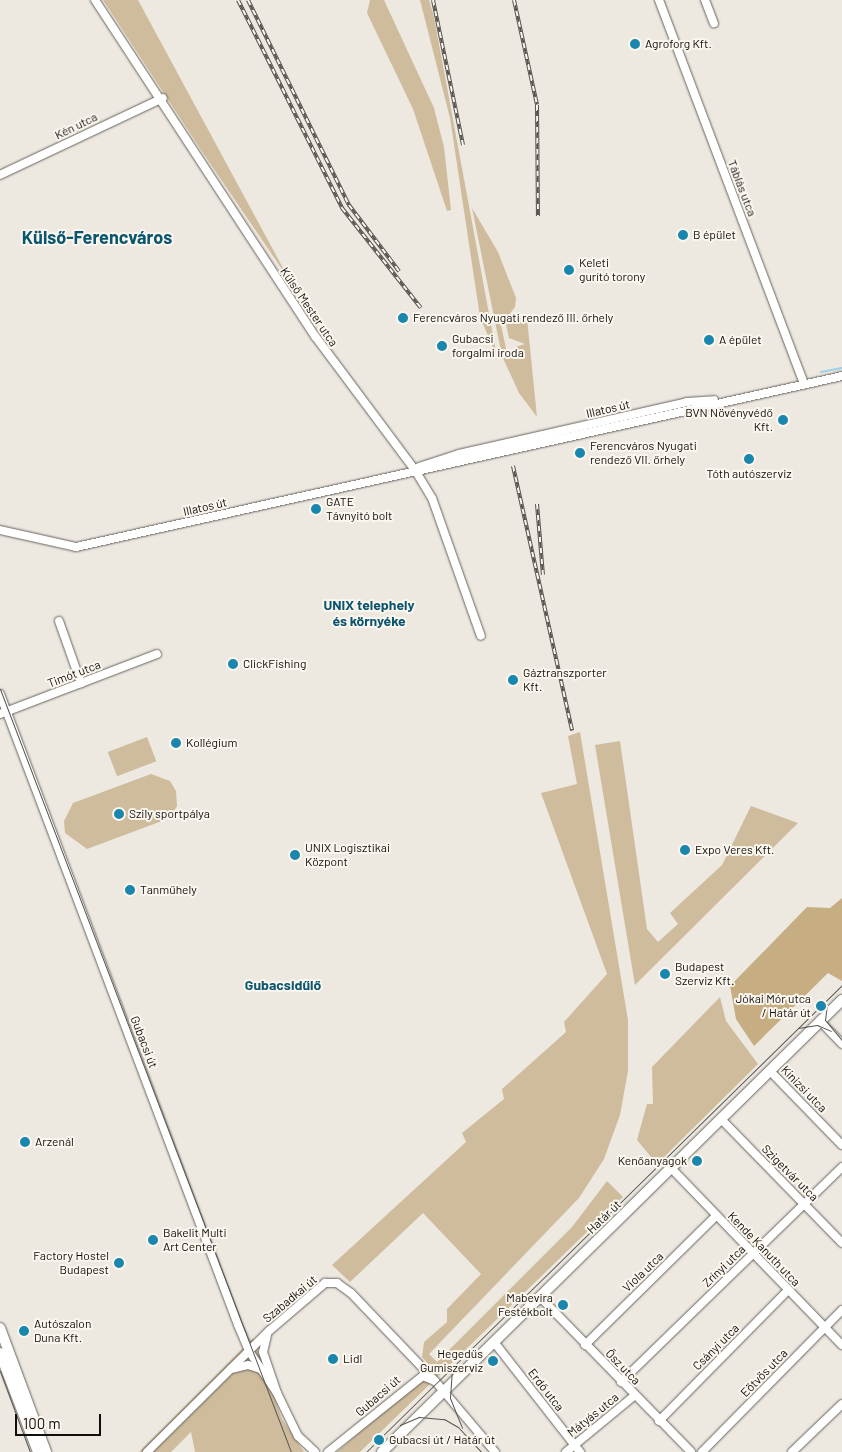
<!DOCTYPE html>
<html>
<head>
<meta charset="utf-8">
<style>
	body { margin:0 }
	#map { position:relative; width:842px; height:1452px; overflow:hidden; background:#ede9e1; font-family:Barlow,sans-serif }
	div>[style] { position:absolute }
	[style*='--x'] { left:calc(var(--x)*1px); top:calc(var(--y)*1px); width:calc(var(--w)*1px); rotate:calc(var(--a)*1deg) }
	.green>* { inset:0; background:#cfbc9d; transform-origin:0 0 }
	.forest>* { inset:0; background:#c6ae82 }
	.stream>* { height:2px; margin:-1px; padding:0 1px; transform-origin:1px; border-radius:1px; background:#9dd1ea }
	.roads { filter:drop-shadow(0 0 1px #67635c) drop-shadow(0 0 1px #67635c) }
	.minor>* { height:8px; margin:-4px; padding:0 4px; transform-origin:4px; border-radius:4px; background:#fff }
	.major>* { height:10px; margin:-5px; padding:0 5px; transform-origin:5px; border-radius:5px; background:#fff }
	.tram>* { height:1px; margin:-0.5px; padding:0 0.5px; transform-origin:0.5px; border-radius:0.5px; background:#575450 }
	.rail>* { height:4px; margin-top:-2px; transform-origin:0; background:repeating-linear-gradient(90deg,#fbf6ee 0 5.5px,#575450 0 11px); box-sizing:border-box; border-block:1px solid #575450 }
	.dots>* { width:14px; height:14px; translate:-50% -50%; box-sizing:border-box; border:2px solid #fbf6ee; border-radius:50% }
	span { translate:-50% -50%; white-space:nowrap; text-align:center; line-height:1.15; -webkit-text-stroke:4px #fbf6ee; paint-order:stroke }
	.poi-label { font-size:12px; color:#110f0d }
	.left { translate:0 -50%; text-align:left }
	.right { translate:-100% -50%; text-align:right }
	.street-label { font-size:12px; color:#110f0d }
	.neighbourhood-label { font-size:14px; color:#0a5671; font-weight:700 }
	.district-label { font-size:18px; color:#0a5671; font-weight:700 }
	.scale { position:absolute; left:15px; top:1414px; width:86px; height:22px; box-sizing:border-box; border:2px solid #110f0d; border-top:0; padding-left:6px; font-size:15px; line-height:18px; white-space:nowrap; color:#110f0d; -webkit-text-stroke:4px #fbf6ee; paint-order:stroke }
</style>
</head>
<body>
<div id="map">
	<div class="green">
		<i style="clip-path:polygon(103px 0,138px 0,290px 281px,201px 150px)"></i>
		<i style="clip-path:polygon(370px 0,384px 0,434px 108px,444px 147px,451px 210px,447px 211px,413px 109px,367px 13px)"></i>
		<i style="clip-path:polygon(420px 0,429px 0,434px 17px,497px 357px,480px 317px,450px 118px)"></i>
		<i style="clip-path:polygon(472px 208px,498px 252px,516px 298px,515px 307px,501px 325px,508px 358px,515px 347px,525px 344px,509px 338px,506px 324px,518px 314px,527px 318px,537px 417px,519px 393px,502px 356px)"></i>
		<i style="clip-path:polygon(580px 732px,628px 1020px,628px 1071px,620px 1115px,604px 1159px,579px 1198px,429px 1354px,437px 1362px,572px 1227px,607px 1181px,623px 1197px,360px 1452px,337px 1452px,433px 1369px,422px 1357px,424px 1342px,447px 1322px,447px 1309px,481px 1274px,423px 1213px,350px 1282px,332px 1265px,466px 1142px,462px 1133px,504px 1099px,502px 1089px,566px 1032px,564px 1022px,607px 974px,541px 793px,577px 784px,568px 736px)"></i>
		<i style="left:147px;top:737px;width:26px;height:42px;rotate:69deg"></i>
		<i style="clip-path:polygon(620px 741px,647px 929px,658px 942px,678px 924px,670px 913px,722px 865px,751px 806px,798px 823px,635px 985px,595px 745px)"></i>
		<i style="clip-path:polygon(151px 774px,170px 781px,176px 791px,177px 806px,170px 818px,87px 849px,65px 833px,64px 821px,73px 803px)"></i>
		<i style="clip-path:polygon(720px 997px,726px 1021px,758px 1064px,657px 1164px,637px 1140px,647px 1104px,653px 1104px,652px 1067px)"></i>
		<i style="clip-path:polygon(253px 1338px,282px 1419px,304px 1452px,195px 1452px,191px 1432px,171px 1452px,139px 1452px)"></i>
	</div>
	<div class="forest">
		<i style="clip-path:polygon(842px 898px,842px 981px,828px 973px,754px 1046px,736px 1019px,730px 986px,807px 907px,830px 908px)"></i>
	</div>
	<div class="stream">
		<i style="--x:821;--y:372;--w:21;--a:-11"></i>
	</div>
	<div class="roads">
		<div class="minor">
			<i style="--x:95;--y:0;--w:402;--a:56.8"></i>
			<i style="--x:315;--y:336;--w:167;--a:53.3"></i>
			<i style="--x:415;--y:470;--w:33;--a:59"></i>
			<i style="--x:432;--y:498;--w:146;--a:70.5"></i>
			<i style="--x:659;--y:0;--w:410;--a:69.3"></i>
			<i style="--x:705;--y:0;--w:25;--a:69"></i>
			<i style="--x:0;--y:175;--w:180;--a:-25.3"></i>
			<i style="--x:419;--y:467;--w:42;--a:-18"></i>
			<i style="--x:459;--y:454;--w:234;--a:-12.8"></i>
			<i style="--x:687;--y:402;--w:27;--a:-4"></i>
			<i style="--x:0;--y:530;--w:78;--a:12.6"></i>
			<i style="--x:76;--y:547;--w:785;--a:-12.58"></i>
			<i style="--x:59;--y:621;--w:66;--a:70.5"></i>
			<i style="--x:0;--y:694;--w:674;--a:69.33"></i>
			<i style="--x:238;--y:1325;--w:28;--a:67"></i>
			<i style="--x:249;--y:1351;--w:50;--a:56.3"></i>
			<i style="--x:0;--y:714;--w:168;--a:-20.9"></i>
			<i style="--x:820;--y:1021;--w:32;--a:46"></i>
			<i style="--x:770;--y:1071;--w:103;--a:45.8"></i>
			<i style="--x:721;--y:1119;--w:173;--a:45.7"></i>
			<i style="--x:671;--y:1168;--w:246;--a:46"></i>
			<i style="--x:540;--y:1297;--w:216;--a:45.7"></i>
			<i style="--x:267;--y:1335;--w:17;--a:103"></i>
			<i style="--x:263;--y:1352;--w:43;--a:71.1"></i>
			<i style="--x:277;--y:1393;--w:48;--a:64"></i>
			<i style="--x:298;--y:1436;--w:23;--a:43"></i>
			<i style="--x:494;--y:1342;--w:140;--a:52"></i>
			<i style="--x:585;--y:1345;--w:184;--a:-44.6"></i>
			<i style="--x:231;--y:1369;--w:17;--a:-13"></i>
			<i style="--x:248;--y:1365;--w:13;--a:18"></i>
			<i style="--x:621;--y:1382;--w:308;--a:-44.2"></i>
			<i style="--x:659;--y:1421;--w:184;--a:-45.4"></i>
			<i style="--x:147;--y:1452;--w:172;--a:-44.8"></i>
			<i style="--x:269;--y:1331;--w:74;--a:-40.6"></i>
			<i style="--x:325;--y:1283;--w:12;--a:0"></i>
			<i style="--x:337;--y:1283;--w:17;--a:36"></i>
			<i style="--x:351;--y:1293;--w:122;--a:46.3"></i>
			<i style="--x:328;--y:1452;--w:122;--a:-38.7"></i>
			<i style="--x:423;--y:1376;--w:13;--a:23"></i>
			<i style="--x:435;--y:1381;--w:93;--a:49.8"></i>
			<i style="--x:566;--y:1452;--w:88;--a:-39.5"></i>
			<i style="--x:702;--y:1452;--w:199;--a:-45.4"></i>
			<i style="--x:792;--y:1452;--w:69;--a:-43.8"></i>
		</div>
		<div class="major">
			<i style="--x:0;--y:1328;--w:132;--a:69.6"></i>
			<i style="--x:0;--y:1353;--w:106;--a:69"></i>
			<i style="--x:382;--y:1452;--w:645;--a:-44.5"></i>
		</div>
	</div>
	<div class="tram">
		<i style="--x:0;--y:689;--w:817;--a:69.12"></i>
		<i style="--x:827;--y:1004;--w:16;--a:97"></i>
		<i style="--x:825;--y:1020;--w:26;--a:50"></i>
		<i style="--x:798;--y:1028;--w:19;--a:-9"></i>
		<i style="--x:817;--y:1025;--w:15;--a:23"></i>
		<i style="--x:452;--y:1369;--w:29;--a:94"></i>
		<i style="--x:450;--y:1398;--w:32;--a:68"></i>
		<i style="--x:0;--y:1371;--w:86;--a:69.7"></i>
		<i style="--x:400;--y:1425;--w:21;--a:-23"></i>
		<i style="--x:419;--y:1417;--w:25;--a:5"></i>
		<i style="--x:444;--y:1419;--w:16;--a:30"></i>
		<i style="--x:458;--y:1427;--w:34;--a:47"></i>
		<i style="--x:366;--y:1452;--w:667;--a:-44.45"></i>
	</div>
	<div class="rail">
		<i style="--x:238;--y:0;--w:233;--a:63.4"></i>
		<i style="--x:342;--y:208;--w:127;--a:51.7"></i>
		<i style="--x:248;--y:0;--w:229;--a:63.8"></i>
		<i style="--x:349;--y:205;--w:83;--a:52.9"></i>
		<i style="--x:433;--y:0;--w:148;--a:78.3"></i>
		<i style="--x:514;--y:0;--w:107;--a:77.6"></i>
		<i style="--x:537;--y:105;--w:111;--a:89.5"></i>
		<i style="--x:513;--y:466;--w:271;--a:77.4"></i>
		<i style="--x:537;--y:504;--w:71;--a:85.2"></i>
	</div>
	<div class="dots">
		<i style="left:635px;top:44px;background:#1986ad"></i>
		<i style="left:683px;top:235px;background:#1986ad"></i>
		<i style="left:569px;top:270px;background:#1986ad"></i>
		<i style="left:403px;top:318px;background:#1986ad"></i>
		<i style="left:709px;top:340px;background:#1986ad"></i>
		<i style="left:442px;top:346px;background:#1986ad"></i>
		<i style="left:783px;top:420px;background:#1986ad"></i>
		<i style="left:580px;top:453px;background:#1986ad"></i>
		<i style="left:749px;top:459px;background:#1986ad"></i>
		<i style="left:316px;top:509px;background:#1986ad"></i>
		<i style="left:233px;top:664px;background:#1986ad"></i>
		<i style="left:513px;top:680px;background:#1986ad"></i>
		<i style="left:176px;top:743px;background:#1986ad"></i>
		<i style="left:119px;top:814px;background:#1986ad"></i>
		<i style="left:685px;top:850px;background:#1986ad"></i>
		<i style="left:295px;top:855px;background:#1986ad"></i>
		<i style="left:130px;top:890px;background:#1986ad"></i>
		<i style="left:665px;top:974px;background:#1986ad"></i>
		<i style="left:821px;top:1006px;background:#1986ad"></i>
		<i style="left:25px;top:1142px;background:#1986ad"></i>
		<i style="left:697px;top:1161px;background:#1986ad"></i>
		<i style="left:153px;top:1240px;background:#1986ad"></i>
		<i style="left:119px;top:1263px;background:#1986ad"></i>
		<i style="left:563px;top:1305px;background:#1986ad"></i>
		<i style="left:24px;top:1331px;background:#1986ad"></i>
		<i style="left:333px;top:1359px;background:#1986ad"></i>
		<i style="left:493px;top:1361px;background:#1986ad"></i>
		<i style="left:379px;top:1440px;background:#1986ad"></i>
	</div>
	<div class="poi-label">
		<span class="left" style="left:645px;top:44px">Agroforg Kft.</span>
		<span class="left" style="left:693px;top:235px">B épület</span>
		<span class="left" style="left:579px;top:270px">Keleti<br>gurító torony</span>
		<span class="left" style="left:413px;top:318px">Ferencváros Nyugati rendező III. őrhely</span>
		<span class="left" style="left:452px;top:346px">Gubacsi<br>forgalmi iroda</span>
		<span class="left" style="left:719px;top:340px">A épület</span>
		<span class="right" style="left:773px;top:420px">BVN Növényvédő<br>Kft.</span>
		<span class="left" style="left:590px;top:453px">Ferencváros Nyugati<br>rendező VII. őrhely</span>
		<span style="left:749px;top:474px">Tóth autószerviz</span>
		<span class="left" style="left:326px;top:509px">GATE<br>Távnyitó bolt</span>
		<span class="left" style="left:243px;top:664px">ClickFishing</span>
		<span class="left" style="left:523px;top:680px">Gáztranszporter<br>Kft.</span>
		<span class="left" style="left:186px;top:743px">Kollégium</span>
		<span class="left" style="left:129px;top:814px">Szily sportpálya</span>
		<span class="left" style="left:305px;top:855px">UNIX Logisztikai<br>Központ</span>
		<span class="left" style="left:695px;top:850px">Expo Veres Kft.</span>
		<span class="left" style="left:140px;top:890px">Tanműhely</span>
		<span class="left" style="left:675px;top:974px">Budapest<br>Szerviz Kft.</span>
		<span class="right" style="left:811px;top:1006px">Jókai Mór utca<br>/ Határ út</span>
		<span class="left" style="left:35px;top:1142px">Arzenál</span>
		<span class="right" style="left:687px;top:1161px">Kenőanyagok</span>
		<span class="left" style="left:163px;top:1240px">Bakelit Multi<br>Art Center</span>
		<span class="right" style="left:109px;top:1263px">Factory Hostel<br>Budapest</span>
		<span class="right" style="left:553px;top:1305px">Mabevira<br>Festékbolt</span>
		<span class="left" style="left:34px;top:1331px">Autószalon<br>Duna Kft.</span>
		<span class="right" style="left:483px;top:1361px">Hegedűs<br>Gumiszerviz</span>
		<span class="left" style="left:343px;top:1359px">Lidl</span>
		<span class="left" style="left:389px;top:1440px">Gubacsi út / Határ út</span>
	</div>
	<div class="street-label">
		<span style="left:76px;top:126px;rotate:-26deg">Kén utca</span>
		<span style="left:742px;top:188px;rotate:69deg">Táblás utca</span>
		<span style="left:309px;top:307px;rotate:56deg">Külső Mester utca</span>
		<span style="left:608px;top:409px;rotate:-13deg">Illatos út</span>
		<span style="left:205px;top:507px;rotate:-13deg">Illatos út</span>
		<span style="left:74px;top:674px;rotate:-21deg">Timót utca</span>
		<span style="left:144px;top:1042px;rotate:69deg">Gubacsi út</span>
		<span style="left:804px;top:1089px;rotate:46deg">Kinizsi utca</span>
		<span style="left:790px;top:1173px;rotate:45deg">Szigetvár utca</span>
		<span style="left:604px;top:1217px;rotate:-44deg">Határ út</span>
		<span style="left:764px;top:1249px;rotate:46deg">Kende Kanuth utca</span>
		<span style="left:724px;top:1266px;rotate:-44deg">Zrínyi utca</span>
		<span style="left:643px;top:1272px;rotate:-44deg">Viola utca</span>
		<span style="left:290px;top:1299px;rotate:-40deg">Szabadkai út</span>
		<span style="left:716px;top:1347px;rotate:-45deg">Csányi utca</span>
		<span style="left:623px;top:1367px;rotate:46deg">Ősz utca</span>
		<span style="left:764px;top:1373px;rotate:-46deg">Eötvös utca</span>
		<span style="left:546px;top:1390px;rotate:52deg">Erdő utca</span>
		<span style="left:378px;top:1396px;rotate:-41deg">Gubacsi út</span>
		<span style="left:593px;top:1415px;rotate:-39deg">Mátyás utca</span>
	</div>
	<div class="neighbourhood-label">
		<span style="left:369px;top:613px">UNIX telephely<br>és környéke</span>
		<span style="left:283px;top:985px">Gubacsidűlő</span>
	</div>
	<div class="district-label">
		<span style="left:97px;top:237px">Külső-Ferencváros</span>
	</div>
	<div class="scale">100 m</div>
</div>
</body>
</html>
